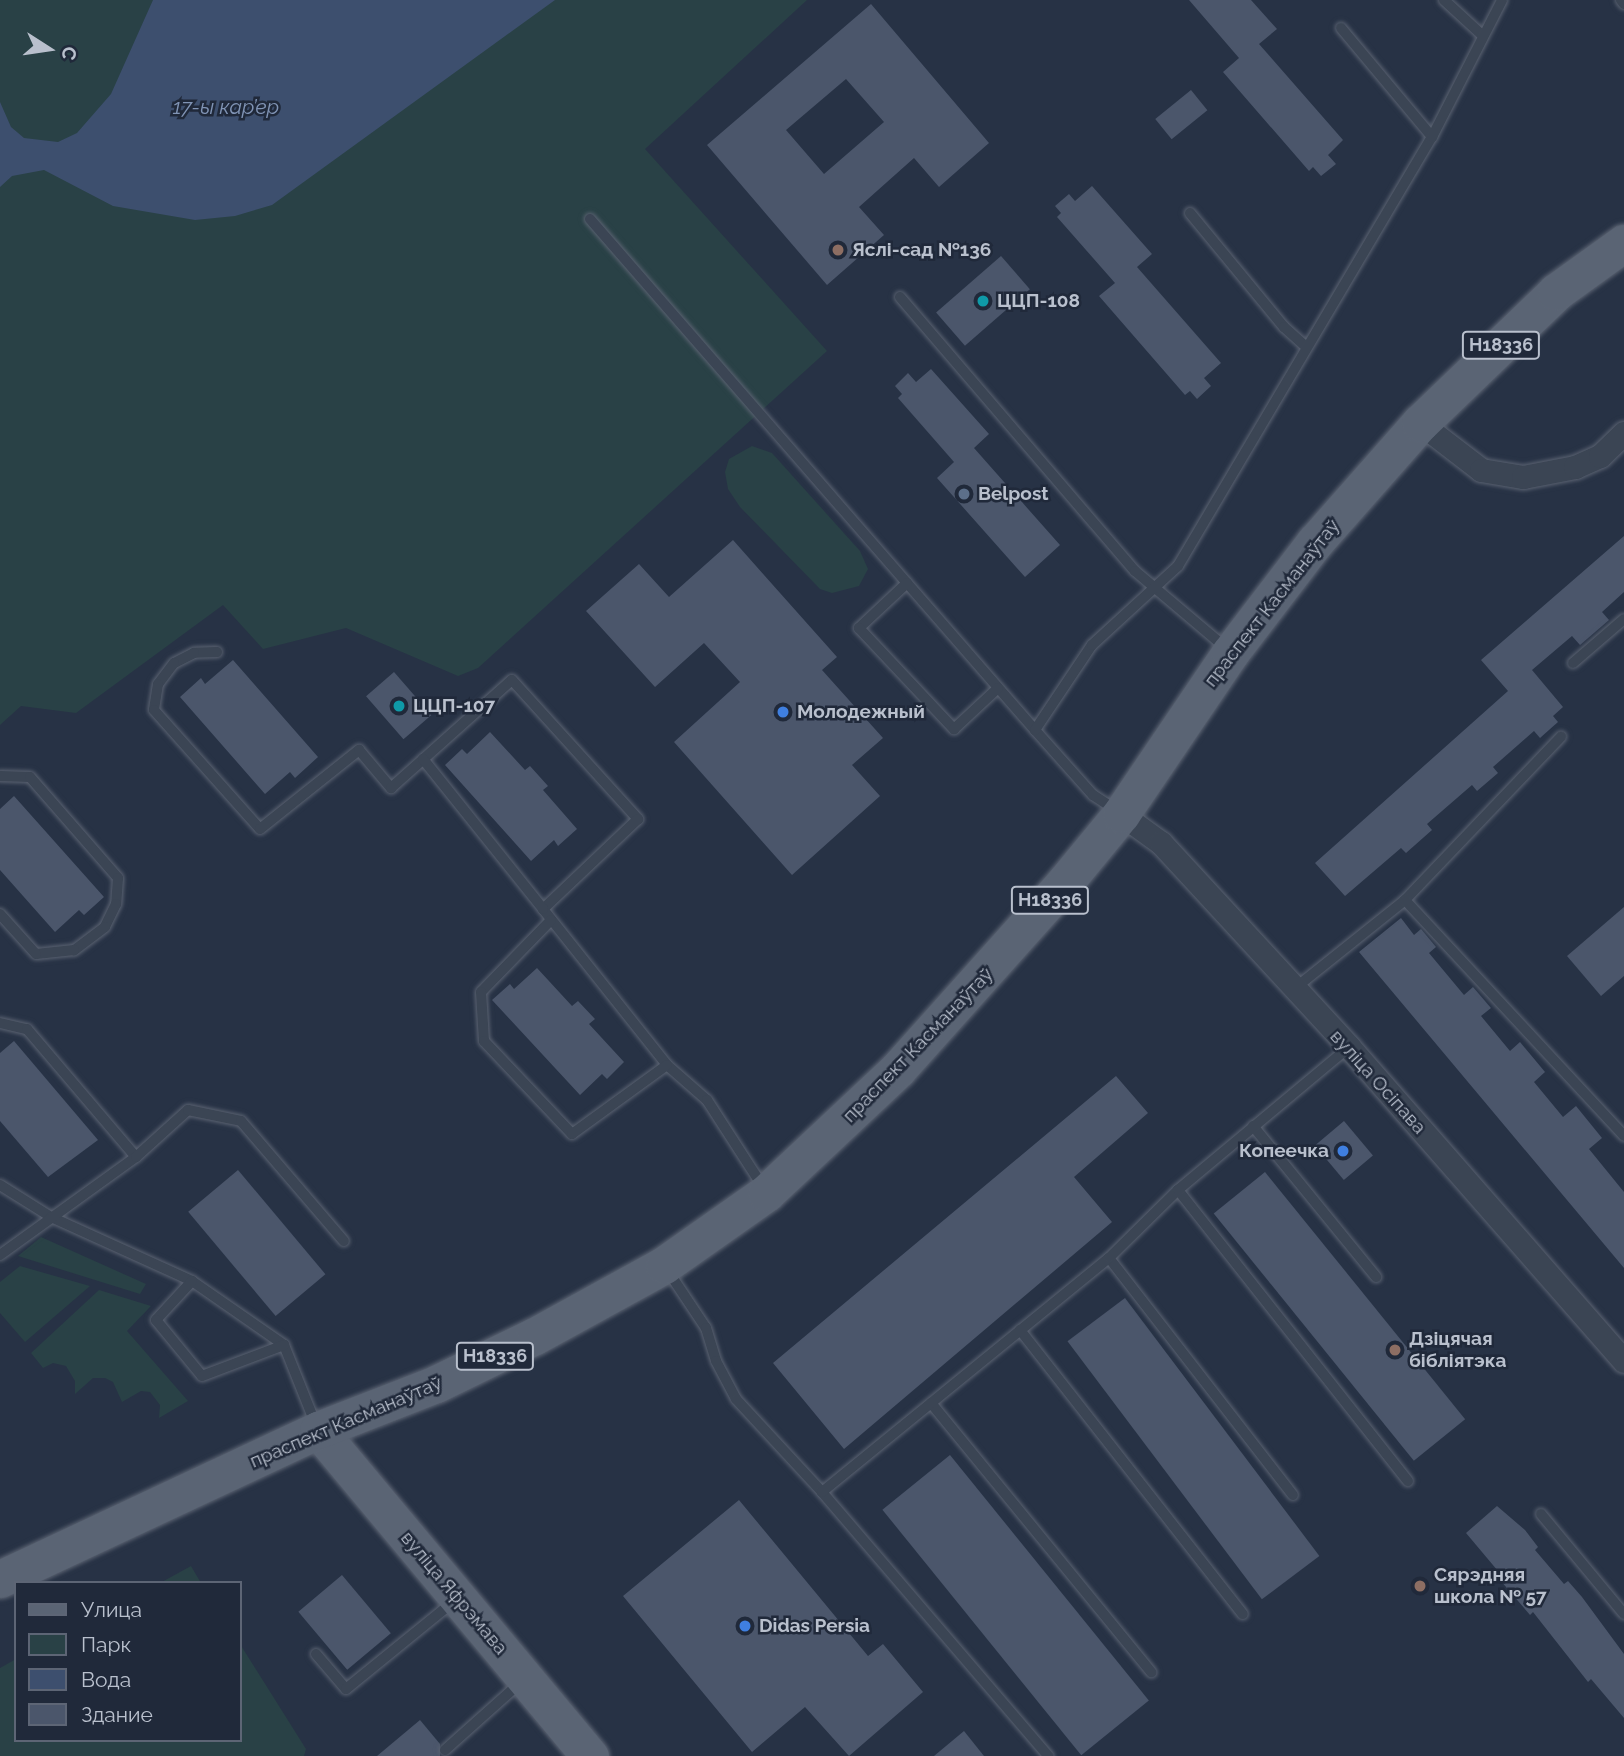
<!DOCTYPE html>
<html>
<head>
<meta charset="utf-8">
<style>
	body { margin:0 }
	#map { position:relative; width:1624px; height:1756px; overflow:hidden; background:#273245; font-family:Raleway,sans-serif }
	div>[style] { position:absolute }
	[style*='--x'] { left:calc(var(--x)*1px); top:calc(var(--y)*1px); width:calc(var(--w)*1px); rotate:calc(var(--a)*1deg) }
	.green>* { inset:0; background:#294146 }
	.water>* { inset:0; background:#3d4f6e }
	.building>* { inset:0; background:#4b566b; transform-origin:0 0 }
	.roads { filter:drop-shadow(0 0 2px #5a6271) drop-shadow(0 0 2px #5a6271) }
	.service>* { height:10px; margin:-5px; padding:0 5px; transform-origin:5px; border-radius:5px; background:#3b4554 }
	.minor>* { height:23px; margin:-11.5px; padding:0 11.5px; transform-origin:11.5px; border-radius:11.5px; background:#3b4554 }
	.primary>* { height:37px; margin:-18.5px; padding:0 18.5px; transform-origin:18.5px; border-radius:18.5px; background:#5a6474 }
	.dots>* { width:19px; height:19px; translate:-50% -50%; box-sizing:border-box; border:4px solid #20293a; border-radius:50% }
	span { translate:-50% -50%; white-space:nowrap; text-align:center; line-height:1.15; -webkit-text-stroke:5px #20293a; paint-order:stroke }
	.shield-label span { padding:2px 5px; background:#20293a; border:2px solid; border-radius:5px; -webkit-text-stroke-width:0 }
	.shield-label { font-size:18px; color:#b9c0cd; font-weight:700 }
	.poi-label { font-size:19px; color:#b9c0cd; font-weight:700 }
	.left { translate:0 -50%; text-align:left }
	.right { translate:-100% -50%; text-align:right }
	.street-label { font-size:19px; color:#b9c0cd }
	.water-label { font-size:21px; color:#8094b5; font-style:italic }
	.legend { position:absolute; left:14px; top:1581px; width:228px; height:161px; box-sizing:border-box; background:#20293a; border:2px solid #5d6575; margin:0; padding:9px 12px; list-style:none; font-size:21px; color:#b9c0cd }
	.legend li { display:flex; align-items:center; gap:14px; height:35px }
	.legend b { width:35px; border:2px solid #5d6575 }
	.north { position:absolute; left:14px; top:14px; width:70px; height:70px; -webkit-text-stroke:5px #20293a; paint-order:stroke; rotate:102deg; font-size:19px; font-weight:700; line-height:28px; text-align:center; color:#b9c0cd }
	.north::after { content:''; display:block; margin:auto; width:24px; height:32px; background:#b9c0cd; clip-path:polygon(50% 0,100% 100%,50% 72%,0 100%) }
</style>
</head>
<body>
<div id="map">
	<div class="green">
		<i style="clip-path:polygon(0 0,807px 0,645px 149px,827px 351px,478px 668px,458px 676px,346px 628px,263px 649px,223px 605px,76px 713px,21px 706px,0 725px)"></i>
		<i style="clip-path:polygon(752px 446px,772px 453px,860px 551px,868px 569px,859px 586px,832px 593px,820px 589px,740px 507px,728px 489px,725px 472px,729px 459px)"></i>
		<i style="clip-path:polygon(41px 1237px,146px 1284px,140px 1294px,18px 1256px)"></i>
		<i style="clip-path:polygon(20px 1266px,90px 1286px,25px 1342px,0 1313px,0 1282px)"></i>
		<i style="clip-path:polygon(99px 1290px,151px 1306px,127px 1331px,188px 1401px,159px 1418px,160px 1405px,150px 1392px,141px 1391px,122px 1402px,113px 1382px,105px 1378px,93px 1378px,75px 1394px,75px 1381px,66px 1366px,53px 1363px,43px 1368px,31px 1353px)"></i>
		<i style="clip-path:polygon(191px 1566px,201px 1583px,160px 1583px)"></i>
		<i style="clip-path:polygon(240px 1644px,306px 1749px,304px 1756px,0 1756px,0 1668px,16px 1659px,16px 1740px,240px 1740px)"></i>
	</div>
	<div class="water">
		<i style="clip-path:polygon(153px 0,555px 0,272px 205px,235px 216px,195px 220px,113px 206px,44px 170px,12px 176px,0 187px,0 102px,11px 127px,24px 138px,58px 142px,77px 133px,111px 94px)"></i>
	</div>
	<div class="building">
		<i style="clip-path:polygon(1189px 0,1251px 0,1277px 29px,1259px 44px,1343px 140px,1328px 155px,1336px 164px,1321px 176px,1313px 167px,1309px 171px,1223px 72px,1239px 58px)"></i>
		<i style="clip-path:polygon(evenodd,871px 4px,989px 143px,939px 187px,914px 158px,859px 207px,884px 235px,827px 285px,707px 145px,871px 4px,846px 79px,884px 122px,824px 174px,786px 130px,846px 79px)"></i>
		<i style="left:1191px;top:90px;width:26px;height:46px;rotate:51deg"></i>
		<i style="clip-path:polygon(1092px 186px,1152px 254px,1137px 267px,1221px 363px,1204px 378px,1211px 386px,1197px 399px,1190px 391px,1185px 395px,1099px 296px,1115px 283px,1057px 217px,1061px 213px,1055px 206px,1069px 194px,1075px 201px)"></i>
		<i style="left:1001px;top:256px;width:44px;height:86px;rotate:49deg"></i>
		<i style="clip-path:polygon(931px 369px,989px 434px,974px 448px,1060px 545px,1025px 577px,937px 478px,954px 462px,898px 398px,902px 394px,895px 386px,908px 373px,916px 382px)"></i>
		<i style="clip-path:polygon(1624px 536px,1624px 592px,1602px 612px,1609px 620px,1580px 645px,1572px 636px,1532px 670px,1563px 707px,1553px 716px,1558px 722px,1540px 738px,1534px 731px,1493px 767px,1498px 773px,1477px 791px,1472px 785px,1427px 824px,1432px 830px,1406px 853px,1401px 848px,1345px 896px,1315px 863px,1508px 691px,1481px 660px)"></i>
		<i style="clip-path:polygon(733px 540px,837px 657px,822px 670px,883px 738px,852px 765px,880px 796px,792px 875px,674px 742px,740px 682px,704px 643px,655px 687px,586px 611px,639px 564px,669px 597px)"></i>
		<i style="clip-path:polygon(233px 660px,318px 757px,295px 778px,290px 772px,265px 794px,180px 697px,201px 678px,205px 684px)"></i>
		<i style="left:394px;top:672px;width:57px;height:37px;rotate:49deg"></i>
		<i style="clip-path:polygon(490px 732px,525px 770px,530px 766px,548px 786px,543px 790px,577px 829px,558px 846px,554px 840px,531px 861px,445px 765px,462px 749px,467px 754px)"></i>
		<i style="clip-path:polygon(14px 796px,104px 897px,84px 915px,79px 910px,55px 932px,0 870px,0 809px)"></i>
		<i style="clip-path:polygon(1624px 907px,1624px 976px,1601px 996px,1567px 956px)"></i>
		<i style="clip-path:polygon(1401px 918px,1414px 935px,1421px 929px,1436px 947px,1429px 953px,1464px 995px,1473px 987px,1491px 1008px,1481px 1016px,1510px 1051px,1520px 1042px,1545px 1072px,1534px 1082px,1563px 1117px,1576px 1106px,1602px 1138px,1589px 1149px,1624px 1192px,1624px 1268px,1359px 952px)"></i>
		<i style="clip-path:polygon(537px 968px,572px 1006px,578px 1001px,595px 1019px,589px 1024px,624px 1062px,607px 1079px,602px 1074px,580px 1095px,492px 1000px,510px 984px,514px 989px)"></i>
		<i style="clip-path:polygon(14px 1041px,98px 1140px,48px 1177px,0 1121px,0 1053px)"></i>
		<i style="clip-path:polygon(1116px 1076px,1148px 1113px,1074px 1177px,1112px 1222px,844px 1449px,773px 1363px)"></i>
		<i style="left:1344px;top:1121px;width:45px;height:38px;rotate:50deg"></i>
		<i style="left:238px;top:1170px;width:136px;height:65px;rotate:50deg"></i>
		<i style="left:1265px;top:1172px;width:318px;height:66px;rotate:51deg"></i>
		<i style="left:1125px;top:1298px;width:323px;height:72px;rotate:53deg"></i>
		<i style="left:950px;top:1455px;width:316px;height:87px;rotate:51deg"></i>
		<i style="clip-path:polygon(739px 1500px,868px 1656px,883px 1644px,923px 1692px,849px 1756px,805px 1707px,752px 1752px,623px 1596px)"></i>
		<i style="clip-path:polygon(1497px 1506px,1525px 1530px,1538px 1547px,1535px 1550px,1564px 1584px,1568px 1581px,1582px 1597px,1624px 1654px,1624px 1718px,1591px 1679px,1588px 1682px,1533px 1612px,1530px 1615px,1500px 1580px,1503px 1577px,1466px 1533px)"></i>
		<i style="left:342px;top:1575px;width:76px;height:57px;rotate:50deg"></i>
		<i style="clip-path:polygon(420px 1720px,440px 1744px,440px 1756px,377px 1756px)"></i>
		<i style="clip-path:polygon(964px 1731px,984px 1756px,934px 1756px)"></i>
	</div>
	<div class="roads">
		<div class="service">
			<i style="--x:1444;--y:0;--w:53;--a:42.7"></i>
			<i style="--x:1621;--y:0;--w:5;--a:53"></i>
			<i style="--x:1341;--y:28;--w:142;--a:50.1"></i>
			<i style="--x:1190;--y:213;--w:148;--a:50.5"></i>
			<i style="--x:1284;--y:327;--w:30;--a:42"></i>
			<i style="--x:590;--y:219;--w:678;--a:48.95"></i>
			<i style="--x:1035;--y:730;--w:87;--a:48.3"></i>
			<i style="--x:1093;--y:795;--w:27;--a:33"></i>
			<i style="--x:900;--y:297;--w:361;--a:49.4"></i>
			<i style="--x:1135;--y:571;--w:119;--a:40.2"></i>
			<i style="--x:907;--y:583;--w:66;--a:136.8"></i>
			<i style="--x:859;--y:628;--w:139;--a:46.8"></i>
			<i style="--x:954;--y:729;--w:60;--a:-43"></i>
			<i style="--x:217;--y:652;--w:23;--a:178"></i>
			<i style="--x:194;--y:653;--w:22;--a:153"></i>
			<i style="--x:174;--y:663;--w:26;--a:127"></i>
			<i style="--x:158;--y:684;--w:26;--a:99"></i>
			<i style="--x:154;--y:710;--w:159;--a:48.3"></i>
			<i style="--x:260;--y:829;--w:127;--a:-38.6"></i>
			<i style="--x:359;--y:750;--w:50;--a:49.9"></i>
			<i style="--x:391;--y:788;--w:162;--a:-41.8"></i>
			<i style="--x:512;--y:680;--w:188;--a:47.8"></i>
			<i style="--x:638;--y:819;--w:131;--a:136.5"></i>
			<i style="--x:543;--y:909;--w:199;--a:51.5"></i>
			<i style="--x:667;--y:1065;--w:53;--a:41.2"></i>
			<i style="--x:707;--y:1100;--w:103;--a:57.2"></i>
			<i style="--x:1573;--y:663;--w:67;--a:-40.8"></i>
			<i style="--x:1035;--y:730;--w:102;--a:-56.2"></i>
			<i style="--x:1092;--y:645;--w:117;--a:-42.6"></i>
			<i style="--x:1178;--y:566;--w:499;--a:-59.4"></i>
			<i style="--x:1432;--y:137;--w:154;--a:-62.9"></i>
			<i style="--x:423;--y:759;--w:192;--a:51.3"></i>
			<i style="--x:0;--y:776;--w:30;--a:2"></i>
			<i style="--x:30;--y:777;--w:134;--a:48.9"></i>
			<i style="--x:118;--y:878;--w:26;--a:94"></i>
			<i style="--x:116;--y:904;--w:25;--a:116"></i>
			<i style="--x:105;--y:927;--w:39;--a:143"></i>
			<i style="--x:74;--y:950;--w:38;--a:174"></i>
			<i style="--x:36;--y:954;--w:54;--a:-132"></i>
			<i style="--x:1405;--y:900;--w:226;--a:-46.3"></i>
			<i style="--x:551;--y:920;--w:100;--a:134.2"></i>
			<i style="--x:481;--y:992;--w:49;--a:86.5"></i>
			<i style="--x:484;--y:1041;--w:128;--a:46.6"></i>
			<i style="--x:572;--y:1134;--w:117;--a:-36"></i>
			<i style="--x:1294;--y:989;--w:142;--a:-38.7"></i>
			<i style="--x:1405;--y:900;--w:322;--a:47.1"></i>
			<i style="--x:0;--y:1023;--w:28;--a:13"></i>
			<i style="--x:27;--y:1029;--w:168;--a:49.6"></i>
			<i style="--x:1253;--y:1126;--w:195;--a:50.8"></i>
			<i style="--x:0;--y:1185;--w:60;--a:32.1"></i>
			<i style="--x:51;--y:1217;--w:155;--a:24.4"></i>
			<i style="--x:192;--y:1281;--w:112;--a:34.8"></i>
			<i style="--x:284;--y:1345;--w:86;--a:68.2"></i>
			<i style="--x:1178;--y:1190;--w:371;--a:51.7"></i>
			<i style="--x:0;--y:1255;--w:168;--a:-35.8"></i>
			<i style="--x:136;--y:1157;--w:70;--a:-42.1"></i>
			<i style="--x:188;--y:1110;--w:54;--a:11.7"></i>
			<i style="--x:241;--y:1121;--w:158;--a:49.4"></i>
			<i style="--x:1109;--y:1258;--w:300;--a:52.2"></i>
			<i style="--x:666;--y:1268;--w:72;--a:56.3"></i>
			<i style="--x:706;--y:1328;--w:34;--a:73"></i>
			<i style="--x:716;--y:1361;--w:43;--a:62.2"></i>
			<i style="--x:736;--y:1399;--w:127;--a:47.2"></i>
			<i style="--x:822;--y:1492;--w:348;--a:49.4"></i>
			<i style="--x:192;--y:1281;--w:53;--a:132.7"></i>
			<i style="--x:156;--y:1320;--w:72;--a:50.6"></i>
			<i style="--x:202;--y:1376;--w:88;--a:-20.7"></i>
			<i style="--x:1020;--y:1330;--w:361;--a:51.9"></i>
			<i style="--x:931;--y:1403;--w:348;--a:50.7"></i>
			<i style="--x:822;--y:1492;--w:370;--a:-39.2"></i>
			<i style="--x:1109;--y:1258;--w:97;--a:-44.6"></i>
			<i style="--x:1178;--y:1190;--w:223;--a:-39.9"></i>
			<i style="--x:1541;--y:1514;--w:130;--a:50.3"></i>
			<i style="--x:316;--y:1654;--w:46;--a:49.4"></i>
			<i style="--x:346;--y:1689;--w:138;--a:-39.1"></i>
			<i style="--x:445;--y:1750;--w:102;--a:-41.8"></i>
		</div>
		<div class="minor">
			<i style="--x:1420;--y:423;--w:77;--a:37.6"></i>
			<i style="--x:1481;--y:470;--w:43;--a:9.5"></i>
			<i style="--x:1523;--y:477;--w:53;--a:-10.9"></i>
			<i style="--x:1575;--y:467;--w:27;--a:-24"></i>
			<i style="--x:1600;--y:456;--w:33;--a:-44"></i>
			<i style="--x:1121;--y:814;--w:49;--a:35.9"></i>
			<i style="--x:1161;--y:843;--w:277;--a:47.3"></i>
			<i style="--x:1349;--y:1047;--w:417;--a:48.8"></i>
		</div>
		<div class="primary">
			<i style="--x:318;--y:1430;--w:425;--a:50.2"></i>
			<i style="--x:0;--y:1579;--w:351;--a:-25.1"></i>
			<i style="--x:318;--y:1430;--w:127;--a:-21.3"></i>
			<i style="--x:436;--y:1384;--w:110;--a:-25.9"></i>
			<i style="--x:535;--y:1336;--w:147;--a:-28.8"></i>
			<i style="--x:664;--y:1265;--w:125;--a:-35.2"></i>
			<i style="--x:766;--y:1193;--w:181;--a:-43.2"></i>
			<i style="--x:898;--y:1069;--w:252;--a:-48.2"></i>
			<i style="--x:1066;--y:881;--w:87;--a:-50.6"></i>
			<i style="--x:1121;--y:814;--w:194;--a:-55.9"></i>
			<i style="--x:1230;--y:653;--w:140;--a:-52.6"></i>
			<i style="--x:1315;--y:542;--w:159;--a:-48.6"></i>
			<i style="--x:1420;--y:423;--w:189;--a:-43.9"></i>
			<i style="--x:1556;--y:292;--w:84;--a:-35.8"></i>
		</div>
	</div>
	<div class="dots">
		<i style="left:838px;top:250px;background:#8d6e63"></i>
		<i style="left:983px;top:301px;background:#0f9aa8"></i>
		<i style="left:964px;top:494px;background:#5c6f8a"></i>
		<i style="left:399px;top:706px;background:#0f9aa8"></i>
		<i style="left:783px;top:712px;background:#3f7fe0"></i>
		<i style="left:1343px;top:1151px;background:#3f7fe0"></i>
		<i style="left:1395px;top:1350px;background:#8d6e63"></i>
		<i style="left:1420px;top:1586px;background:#8d6e63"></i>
		<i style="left:745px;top:1626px;background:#3f7fe0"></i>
	</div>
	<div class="shield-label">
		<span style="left:1501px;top:345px">Н18336</span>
		<span style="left:1050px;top:900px">Н18336</span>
		<span style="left:495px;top:1356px">Н18336</span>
	</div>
	<div class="poi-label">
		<span class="left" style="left:852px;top:250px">Яслі-сад №136</span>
		<span class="left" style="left:997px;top:301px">ЦЦП-108</span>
		<span class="left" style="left:978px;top:494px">Belpost</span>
		<span class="left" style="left:413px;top:706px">ЦЦП-107</span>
		<span class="left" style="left:797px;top:712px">Молодежный</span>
		<span class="right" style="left:1329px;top:1151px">Копеечка</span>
		<span class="left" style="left:1409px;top:1350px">Дзіцячая<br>бібліятэка</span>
		<span class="left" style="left:1434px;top:1586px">Сярэдняя<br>школа № 57</span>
		<span class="left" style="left:759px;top:1626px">Didas Persia</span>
	</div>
	<div class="street-label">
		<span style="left:1272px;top:603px;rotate:-52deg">праспект Касманаўтаў</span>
		<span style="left:918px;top:1045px;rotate:-46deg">праспект Касманаўтаў</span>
		<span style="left:1378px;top:1082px;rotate:48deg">вуліца Осіпава</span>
		<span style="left:346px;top:1422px;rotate:-23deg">праспект Касманаўтаў</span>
		<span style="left:454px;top:1593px;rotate:50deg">вуліца Яфрэмава</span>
	</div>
	<div class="water-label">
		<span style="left:226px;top:107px">17-ы кар’ер</span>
	</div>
	<ul class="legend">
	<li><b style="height:9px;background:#5a6474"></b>Улица</li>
	<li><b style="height:19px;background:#294146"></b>Парк</li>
	<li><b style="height:19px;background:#3d4f6e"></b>Вода</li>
	<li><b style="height:19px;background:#4b566b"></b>Здание</li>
	</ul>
	<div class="north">С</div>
</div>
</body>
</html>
